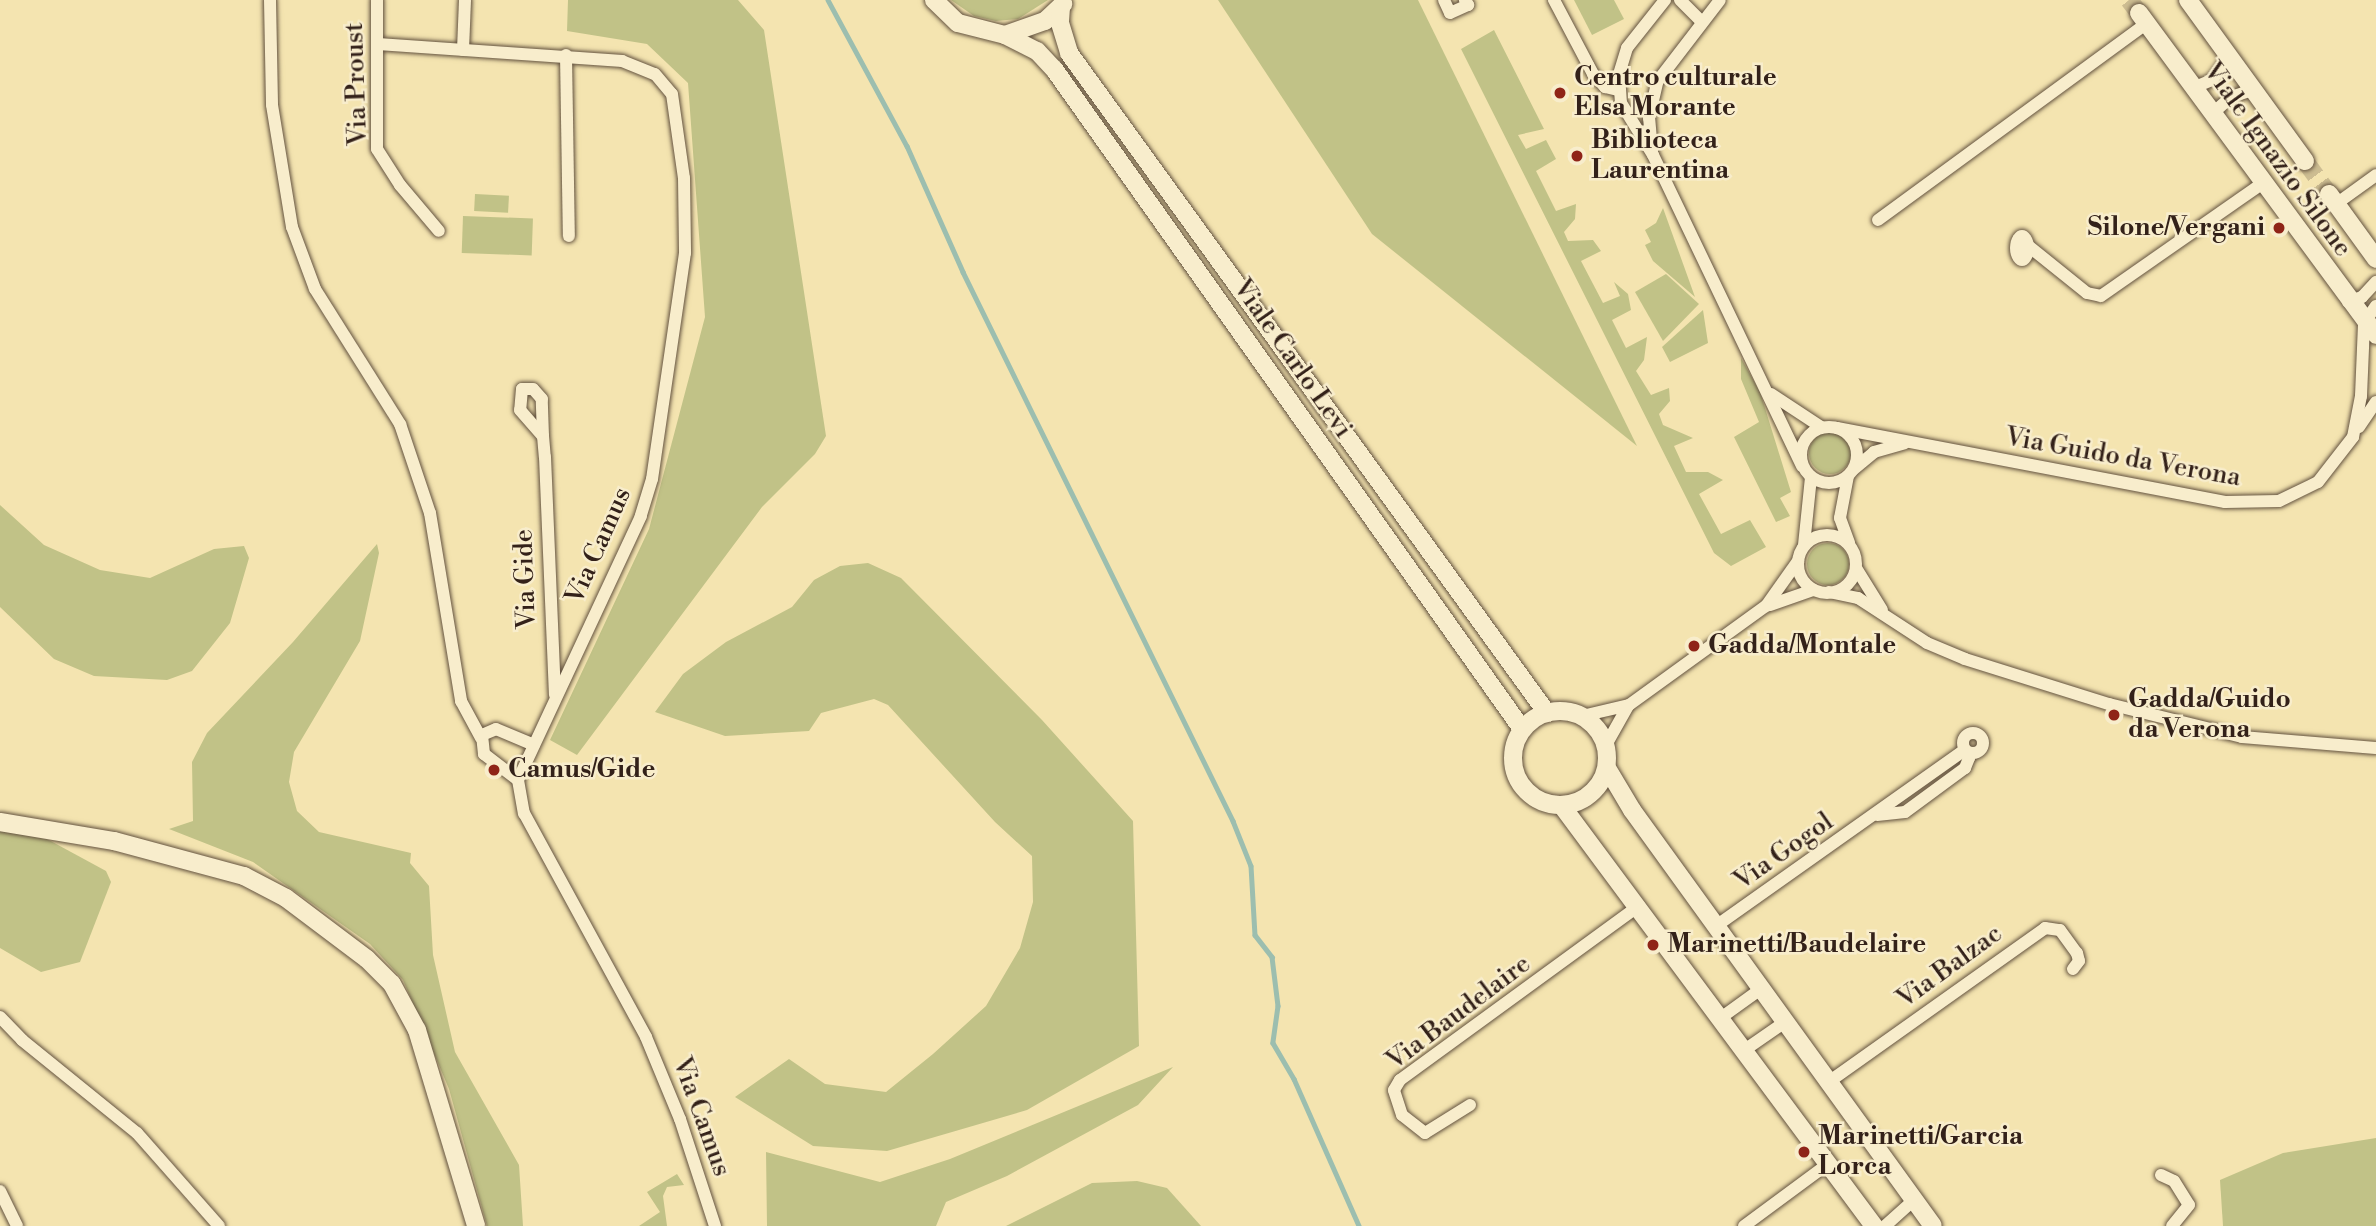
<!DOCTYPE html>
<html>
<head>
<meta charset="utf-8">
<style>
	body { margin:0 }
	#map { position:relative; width:2376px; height:1226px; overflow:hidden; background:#f4e4b0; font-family:"Libre Bodoni",serif }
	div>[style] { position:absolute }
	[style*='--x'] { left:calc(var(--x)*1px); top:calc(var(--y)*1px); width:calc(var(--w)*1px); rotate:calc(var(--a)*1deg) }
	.green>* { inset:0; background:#c1c287; transform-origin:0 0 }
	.round { border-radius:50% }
	.stream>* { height:4.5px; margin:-2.25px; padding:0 2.25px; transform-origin:2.25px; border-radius:2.25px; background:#9cbeaf }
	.secondary-tunnel>* { height:18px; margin-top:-9px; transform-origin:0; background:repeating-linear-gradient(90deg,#cdbd92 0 18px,transparent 0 27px) }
	.roads { filter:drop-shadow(0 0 2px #63523f) drop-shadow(0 0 2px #63523f) }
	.street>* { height:12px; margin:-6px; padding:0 6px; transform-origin:6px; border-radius:6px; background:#f8edcc }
	.street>.ring { margin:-6px; padding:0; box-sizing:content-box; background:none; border:12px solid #f8edcc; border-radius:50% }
	.secondary>* { height:18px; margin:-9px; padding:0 9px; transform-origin:9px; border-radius:9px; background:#f8edcc }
	.secondary>.ring { margin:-9px; padding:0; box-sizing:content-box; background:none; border:18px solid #f8edcc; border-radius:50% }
	.dots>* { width:19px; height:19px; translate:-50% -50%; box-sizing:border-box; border:4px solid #f8edcc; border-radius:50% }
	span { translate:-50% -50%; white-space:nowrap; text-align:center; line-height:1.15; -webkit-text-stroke:5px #f8edcc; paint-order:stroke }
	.poi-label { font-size:26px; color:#332119; font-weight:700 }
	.left { translate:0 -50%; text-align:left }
	.right { translate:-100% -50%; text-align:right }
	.street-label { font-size:26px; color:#332119 }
</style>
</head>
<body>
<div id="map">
	<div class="green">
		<i style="clip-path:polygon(568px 0,738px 0,764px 30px,826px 436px,815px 454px,762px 507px,577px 755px,550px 740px,649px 529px,705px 317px,688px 83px,647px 44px,567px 31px)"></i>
		<i style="clip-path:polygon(951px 0,1048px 0,1018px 19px,996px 21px,974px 16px)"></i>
		<i style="clip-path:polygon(1218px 0,1418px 0,1637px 446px,1372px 234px)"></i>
		<i style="clip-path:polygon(1574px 0,1614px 0,1624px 19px,1592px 35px)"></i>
		<i style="clip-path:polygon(1494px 30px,1544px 129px,1518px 135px,1526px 149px,1546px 140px,1556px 159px,1536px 171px,1556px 211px,1576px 204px,1575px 219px,1564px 232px,1568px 241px,1593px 240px,1601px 251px,1581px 261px,1603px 303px,1620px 296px,1614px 282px,1628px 294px,1631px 310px,1612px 320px,1626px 348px,1647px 337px,1644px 360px,1636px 371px,1651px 395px,1669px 388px,1670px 401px,1659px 414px,1663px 425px,1693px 438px,1674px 446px,1686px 472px,1708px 472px,1723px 480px,1699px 494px,1721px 534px,1750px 520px,1766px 547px,1731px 566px,1714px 553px,1461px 49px)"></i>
		<i style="left:475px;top:194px;width:34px;height:17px;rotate:3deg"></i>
		<i style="clip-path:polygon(1663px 208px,1695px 297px,1653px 261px,1645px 245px,1651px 242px,1645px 230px,1656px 223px)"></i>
		<i style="left:463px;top:216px;width:70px;height:37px;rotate:2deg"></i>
		<i style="clip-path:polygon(1666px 274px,1699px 304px,1663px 341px,1635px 292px)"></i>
		<i style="clip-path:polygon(1703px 310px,1708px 343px,1670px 362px,1662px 347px)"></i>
		<i style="clip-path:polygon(1741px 358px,1760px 392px,1791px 492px,1780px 498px,1790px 516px,1776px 522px,1734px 437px,1759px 422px,1741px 379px)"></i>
		<i class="round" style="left:1809px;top:432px;width:42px;height:42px"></i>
		<i style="clip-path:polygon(0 505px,44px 545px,100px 570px,150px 578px,214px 549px,244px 546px,249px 558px,230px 623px,192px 671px,167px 680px,94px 676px,54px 659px,0 607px)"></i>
		<i class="round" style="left:1807px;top:543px;width:42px;height:42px"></i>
		<i style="clip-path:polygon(377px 544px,379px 553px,360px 641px,294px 752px,289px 782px,297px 811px,319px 832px,411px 853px,410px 863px,429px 886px,433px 955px,455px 1052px,519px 1165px,523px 1226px,487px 1226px,449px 1089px,403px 980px,370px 944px,253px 862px,169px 829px,193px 821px,192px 762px,207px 733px,293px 642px)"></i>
		<i style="clip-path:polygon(868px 563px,901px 578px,1042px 720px,1133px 821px,1139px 1046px,1027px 1110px,887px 1151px,813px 1146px,735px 1097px,789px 1059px,825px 1084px,886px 1092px,933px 1054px,986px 1006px,1020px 948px,1033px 902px,1032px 856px,995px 822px,888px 705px,874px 699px,821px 713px,809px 731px,725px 736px,655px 712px,683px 674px,726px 642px,792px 607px,814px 580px,840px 566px)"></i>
		<i style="clip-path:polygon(0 831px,47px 839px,106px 871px,111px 882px,80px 962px,41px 972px,0 948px)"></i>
		<i style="clip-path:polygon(1173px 1067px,1138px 1105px,1007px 1176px,946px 1202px,936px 1226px,767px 1226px,766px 1152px,880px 1182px,950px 1159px)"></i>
		<i style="clip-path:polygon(2376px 1138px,2376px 1226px,2223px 1226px,2220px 1180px,2283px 1153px)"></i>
		<i style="clip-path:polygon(677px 1174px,684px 1185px,667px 1187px,663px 1196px,667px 1226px,639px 1226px,660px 1212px,647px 1192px)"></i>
		<i style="clip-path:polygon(1137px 1181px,1167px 1188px,1201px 1226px,1006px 1226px,1092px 1183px)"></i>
	</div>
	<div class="stream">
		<i style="--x:828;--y:0;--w:166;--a:61.6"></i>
		<i style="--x:907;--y:146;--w:138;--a:66"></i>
		<i style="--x:963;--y:272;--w:612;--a:63.81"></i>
		<i style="--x:1233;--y:821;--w:48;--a:68.2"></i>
		<i style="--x:1251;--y:866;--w:69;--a:86.7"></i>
		<i style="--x:1255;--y:935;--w:28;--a:52"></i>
		<i style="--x:1272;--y:957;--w:49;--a:83"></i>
		<i style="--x:1278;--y:1006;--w:37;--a:98"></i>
		<i style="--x:1273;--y:1043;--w:42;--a:59.7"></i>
		<i style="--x:1294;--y:1079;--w:161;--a:66.1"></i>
	</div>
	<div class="secondary-tunnel">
		<i style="--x:2129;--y:0;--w:16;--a:52"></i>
		<i style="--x:2305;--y:161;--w:41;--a:54"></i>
	</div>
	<div class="roads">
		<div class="street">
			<i style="--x:270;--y:0;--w:105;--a:88.9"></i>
			<i style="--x:272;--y:105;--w:124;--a:80.7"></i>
			<i style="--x:292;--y:227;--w:66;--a:69.6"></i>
			<i style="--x:315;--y:289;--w:160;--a:57.8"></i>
			<i style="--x:400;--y:424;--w:94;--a:71.4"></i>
			<i style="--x:430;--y:513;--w:191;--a:80.6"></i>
			<i style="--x:461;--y:701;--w:42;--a:61.6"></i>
			<i style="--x:377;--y:0;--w:149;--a:90"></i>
			<i style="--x:377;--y:149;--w:43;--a:57.4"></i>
			<i style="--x:400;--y:185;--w:60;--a:49.7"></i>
			<i style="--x:1444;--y:0;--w:14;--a:65"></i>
			<i style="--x:1450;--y:13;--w:20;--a:-24"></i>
			<i style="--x:1468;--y:5;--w:6;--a:-121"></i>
			<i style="--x:1554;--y:0;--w:84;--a:62.2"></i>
			<i style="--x:1593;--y:74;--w:18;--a:47"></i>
			<i style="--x:1605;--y:87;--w:13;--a:13"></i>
			<i style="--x:1665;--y:0;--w:61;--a:128.4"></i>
			<i style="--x:1627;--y:48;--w:28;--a:107"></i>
			<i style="--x:1619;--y:75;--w:28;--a:86"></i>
			<i style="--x:1621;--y:103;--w:61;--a:58.4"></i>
			<i style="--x:1653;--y:155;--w:345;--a:64.4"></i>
			<i style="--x:1680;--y:0;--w:30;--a:45"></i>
			<i style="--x:378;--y:44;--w:245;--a:4"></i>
			<i style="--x:622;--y:61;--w:35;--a:22"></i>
			<i style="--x:655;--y:74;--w:26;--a:50"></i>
			<i style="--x:672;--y:94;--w:85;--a:81.9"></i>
			<i style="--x:684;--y:178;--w:75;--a:89.2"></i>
			<i style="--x:685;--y:253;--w:228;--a:98.3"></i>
			<i style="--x:652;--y:479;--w:39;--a:107"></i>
			<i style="--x:641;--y:516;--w:291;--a:115"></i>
			<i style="--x:518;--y:780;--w:34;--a:80"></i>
			<i style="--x:524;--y:813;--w:255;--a:61.4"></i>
			<i style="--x:646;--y:1037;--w:89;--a:67.5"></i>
			<i style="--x:680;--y:1119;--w:113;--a:71.9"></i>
			<i style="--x:463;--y:50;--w:50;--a:-87.7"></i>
			<i style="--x:566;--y:55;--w:181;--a:89.1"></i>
			<i style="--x:2193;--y:88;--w:21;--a:-23"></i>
			<i style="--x:2212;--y:80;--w:29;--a:-54"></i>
			<i style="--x:2212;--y:114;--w:25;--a:-42"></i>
			<i style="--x:2231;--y:97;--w:23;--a:-18"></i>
			<i style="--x:1652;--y:151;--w:33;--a:-95"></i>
			<i style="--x:1649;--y:118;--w:37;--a:-77"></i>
			<i style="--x:1657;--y:82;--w:103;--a:-52.5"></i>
			<i style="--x:2336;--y:204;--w:49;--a:-35.9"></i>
			<i style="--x:1878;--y:220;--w:332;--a:-36.2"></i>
			<i class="ring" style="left:2015.5px;top:235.5px;width:-1px;height:-1px"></i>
			<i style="--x:2026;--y:244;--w:78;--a:38.8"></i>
			<i style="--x:2087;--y:293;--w:14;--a:12"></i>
			<i style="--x:2101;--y:296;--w:198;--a:-34.9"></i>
			<i style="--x:2348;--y:302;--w:15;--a:-20"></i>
			<i style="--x:2362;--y:297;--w:21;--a:-47"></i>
			<i style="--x:1771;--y:394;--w:60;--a:33.4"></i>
			<i class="ring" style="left:1801px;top:427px;width:44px;height:44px"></i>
			<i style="--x:2359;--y:427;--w:30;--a:-56"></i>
			<i style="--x:1837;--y:428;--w:395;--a:10.8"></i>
			<i style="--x:2225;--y:502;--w:54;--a:-1.1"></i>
			<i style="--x:2279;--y:501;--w:43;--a:-26"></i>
			<i style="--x:2318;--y:482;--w:57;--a:-52.1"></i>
			<i style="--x:2353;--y:437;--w:42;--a:-79"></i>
			<i style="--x:2361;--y:396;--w:73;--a:-87.6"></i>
			<i style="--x:2364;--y:323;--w:21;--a:-55"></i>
			<i style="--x:543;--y:436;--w:37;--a:-92"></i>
			<i style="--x:542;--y:399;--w:13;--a:-132"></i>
			<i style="--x:533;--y:389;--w:11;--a:180"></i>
			<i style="--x:522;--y:389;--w:21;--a:95"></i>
			<i style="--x:520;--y:410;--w:35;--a:49"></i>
			<i style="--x:543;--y:436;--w:21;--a:85"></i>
			<i style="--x:545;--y:457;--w:238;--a:87.6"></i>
			<i style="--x:1854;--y:469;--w:26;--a:-40"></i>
			<i style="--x:1874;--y:452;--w:32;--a:-16"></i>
			<i style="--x:1848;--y:476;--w:43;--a:100.8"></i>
			<i style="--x:1840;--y:518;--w:27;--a:70"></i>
			<i class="ring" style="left:1798px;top:535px;width:46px;height:46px"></i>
			<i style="--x:1804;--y:545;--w:68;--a:-84.1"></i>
			<i style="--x:1856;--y:568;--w:49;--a:58.2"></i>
			<i style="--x:1829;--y:592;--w:30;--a:12"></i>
			<i style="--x:1858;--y:598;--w:82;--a:33.1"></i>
			<i style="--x:1927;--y:643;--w:41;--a:22.8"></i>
			<i style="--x:1965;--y:659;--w:151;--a:17.4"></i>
			<i style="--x:2109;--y:704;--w:137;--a:13.9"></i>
			<i style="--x:2242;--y:737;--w:134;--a:4.7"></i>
			<i style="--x:1770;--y:605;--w:46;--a:-19.2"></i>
			<i style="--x:1582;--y:716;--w:48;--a:-13.2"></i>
			<i style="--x:1629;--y:705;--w:169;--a:-35.9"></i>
			<i style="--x:1766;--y:606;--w:55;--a:-54.6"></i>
			<i class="ring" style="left:1963px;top:733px;width:8px;height:8px"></i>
			<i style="--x:1606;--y:745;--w:45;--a:-60.6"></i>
			<i style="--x:518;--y:780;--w:43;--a:-142.6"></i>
			<i style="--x:484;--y:754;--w:19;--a:-96"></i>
			<i style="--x:482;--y:735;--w:15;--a:-23"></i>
			<i style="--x:496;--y:729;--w:41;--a:22.8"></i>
			<i style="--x:1716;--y:926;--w:305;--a:-35.3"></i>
			<i style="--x:1965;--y:750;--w:9;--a:63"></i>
			<i style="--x:1969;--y:758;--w:11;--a:112"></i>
			<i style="--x:1965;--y:768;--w:74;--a:143.7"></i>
			<i style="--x:1905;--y:812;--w:28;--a:174"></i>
			<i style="--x:0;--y:1017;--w:32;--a:46"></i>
			<i style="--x:22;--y:1040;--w:148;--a:39"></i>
			<i style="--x:137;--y:1133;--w:124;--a:48.6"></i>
			<i style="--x:1722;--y:1017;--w:48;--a:-35.7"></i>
			<i style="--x:1746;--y:1049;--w:47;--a:-34.7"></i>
			<i style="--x:1830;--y:1081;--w:264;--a:-35.4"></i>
			<i style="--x:2045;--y:928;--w:15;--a:8"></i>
			<i style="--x:2060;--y:930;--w:29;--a:54"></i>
			<i style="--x:2077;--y:953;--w:8;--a:76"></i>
			<i style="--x:2079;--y:961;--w:10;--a:127"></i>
			<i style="--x:1470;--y:1105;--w:53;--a:148.1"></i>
			<i style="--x:1425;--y:1133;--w:29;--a:-142"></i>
			<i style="--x:1402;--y:1115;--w:26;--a:-108"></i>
			<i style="--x:1394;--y:1090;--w:12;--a:-59"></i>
			<i style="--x:1400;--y:1080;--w:296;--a:-36.1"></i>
			<i style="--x:2161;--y:1175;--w:14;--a:25"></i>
			<i style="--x:2174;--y:1181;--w:28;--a:58"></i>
			<i style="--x:2189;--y:1205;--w:27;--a:129"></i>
			<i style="--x:0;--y:1191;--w:39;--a:64"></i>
			<i style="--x:1744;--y:1226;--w:106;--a:-36.5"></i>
			<i style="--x:1885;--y:1226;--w:39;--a:-42"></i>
		</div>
		<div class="secondary">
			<i style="--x:934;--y:0;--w:33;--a:44"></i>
			<i style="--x:958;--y:23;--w:49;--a:14.3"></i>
			<i style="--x:1005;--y:35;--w:42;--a:-19.3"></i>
			<i style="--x:1045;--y:21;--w:25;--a:-43"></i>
			<i style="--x:2188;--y:0;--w:199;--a:54"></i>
			<i style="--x:1061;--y:7;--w:16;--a:94"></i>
			<i style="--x:1060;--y:23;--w:31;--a:73"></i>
			<i style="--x:1069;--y:53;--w:815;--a:54.09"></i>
			<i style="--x:2139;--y:13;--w:400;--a:53.6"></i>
			<i style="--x:1005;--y:35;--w:36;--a:27"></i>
			<i style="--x:1037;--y:51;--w:25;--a:47"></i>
			<i style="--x:1054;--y:69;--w:809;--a:54.66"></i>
			<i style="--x:2329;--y:194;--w:80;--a:54.1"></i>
			<i class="ring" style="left:1513px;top:711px;width:76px;height:76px"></i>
			<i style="--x:1607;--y:768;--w:49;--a:59.2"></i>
			<i style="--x:1632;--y:810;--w:513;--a:54.11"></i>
			<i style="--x:1562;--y:806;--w:523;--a:53.39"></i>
			<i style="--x:0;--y:822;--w:116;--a:9.5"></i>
			<i style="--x:114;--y:841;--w:135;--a:15.1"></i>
			<i style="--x:244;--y:876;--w:47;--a:27.6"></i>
			<i style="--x:286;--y:898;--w:101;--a:37"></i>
			<i style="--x:367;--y:959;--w:35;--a:45"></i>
			<i style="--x:392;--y:984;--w:52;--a:61.5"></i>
			<i style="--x:417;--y:1030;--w:205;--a:73.2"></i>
		</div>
	</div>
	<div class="dots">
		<i style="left:1560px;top:93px;background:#8f2418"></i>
		<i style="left:1577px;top:156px;background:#8f2418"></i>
		<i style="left:2279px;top:228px;background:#8f2418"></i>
		<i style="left:1694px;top:646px;background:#8f2418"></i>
		<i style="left:2114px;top:715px;background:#8f2418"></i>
		<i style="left:494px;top:770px;background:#8f2418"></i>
		<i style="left:1653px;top:945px;background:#8f2418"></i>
		<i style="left:1804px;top:1152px;background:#8f2418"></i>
	</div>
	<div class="poi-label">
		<span class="left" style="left:1574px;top:93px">Centro culturale<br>Elsa Morante</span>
		<span class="left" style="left:1591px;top:156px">Biblioteca<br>Laurentina</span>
		<span class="right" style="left:2265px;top:228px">Silone/Vergani</span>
		<span class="left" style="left:1708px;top:646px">Gadda/Montale</span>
		<span class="left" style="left:2128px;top:715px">Gadda/Guido<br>da Verona</span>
		<span class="left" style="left:508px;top:770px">Camus/Gide</span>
		<span class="left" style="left:1667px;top:945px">Marinetti/Baudelaire</span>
		<span class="left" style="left:1818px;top:1152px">Marinetti/Garcia<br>Lorca</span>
	</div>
	<div class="street-label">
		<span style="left:357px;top:84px;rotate:-92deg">Via Proust</span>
		<span style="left:2277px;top:160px;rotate:54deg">Viale Ignazio Silone</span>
		<span style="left:1292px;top:359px;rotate:55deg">Viale Carlo Levi</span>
		<span style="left:2123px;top:458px;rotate:10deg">Via Guido da Verona</span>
		<span style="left:599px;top:546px;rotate:-66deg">Via Camus</span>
		<span style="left:526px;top:579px;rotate:-92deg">Via Gide</span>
		<span style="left:1784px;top:852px;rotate:-35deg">Via Gogol</span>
		<span style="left:1950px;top:967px;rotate:-36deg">Via Balzac</span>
		<span style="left:1459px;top:1013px;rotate:-37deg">Via Baudelaire</span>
		<span style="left:701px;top:1117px;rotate:70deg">Via Camus</span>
	</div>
</div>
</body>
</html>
